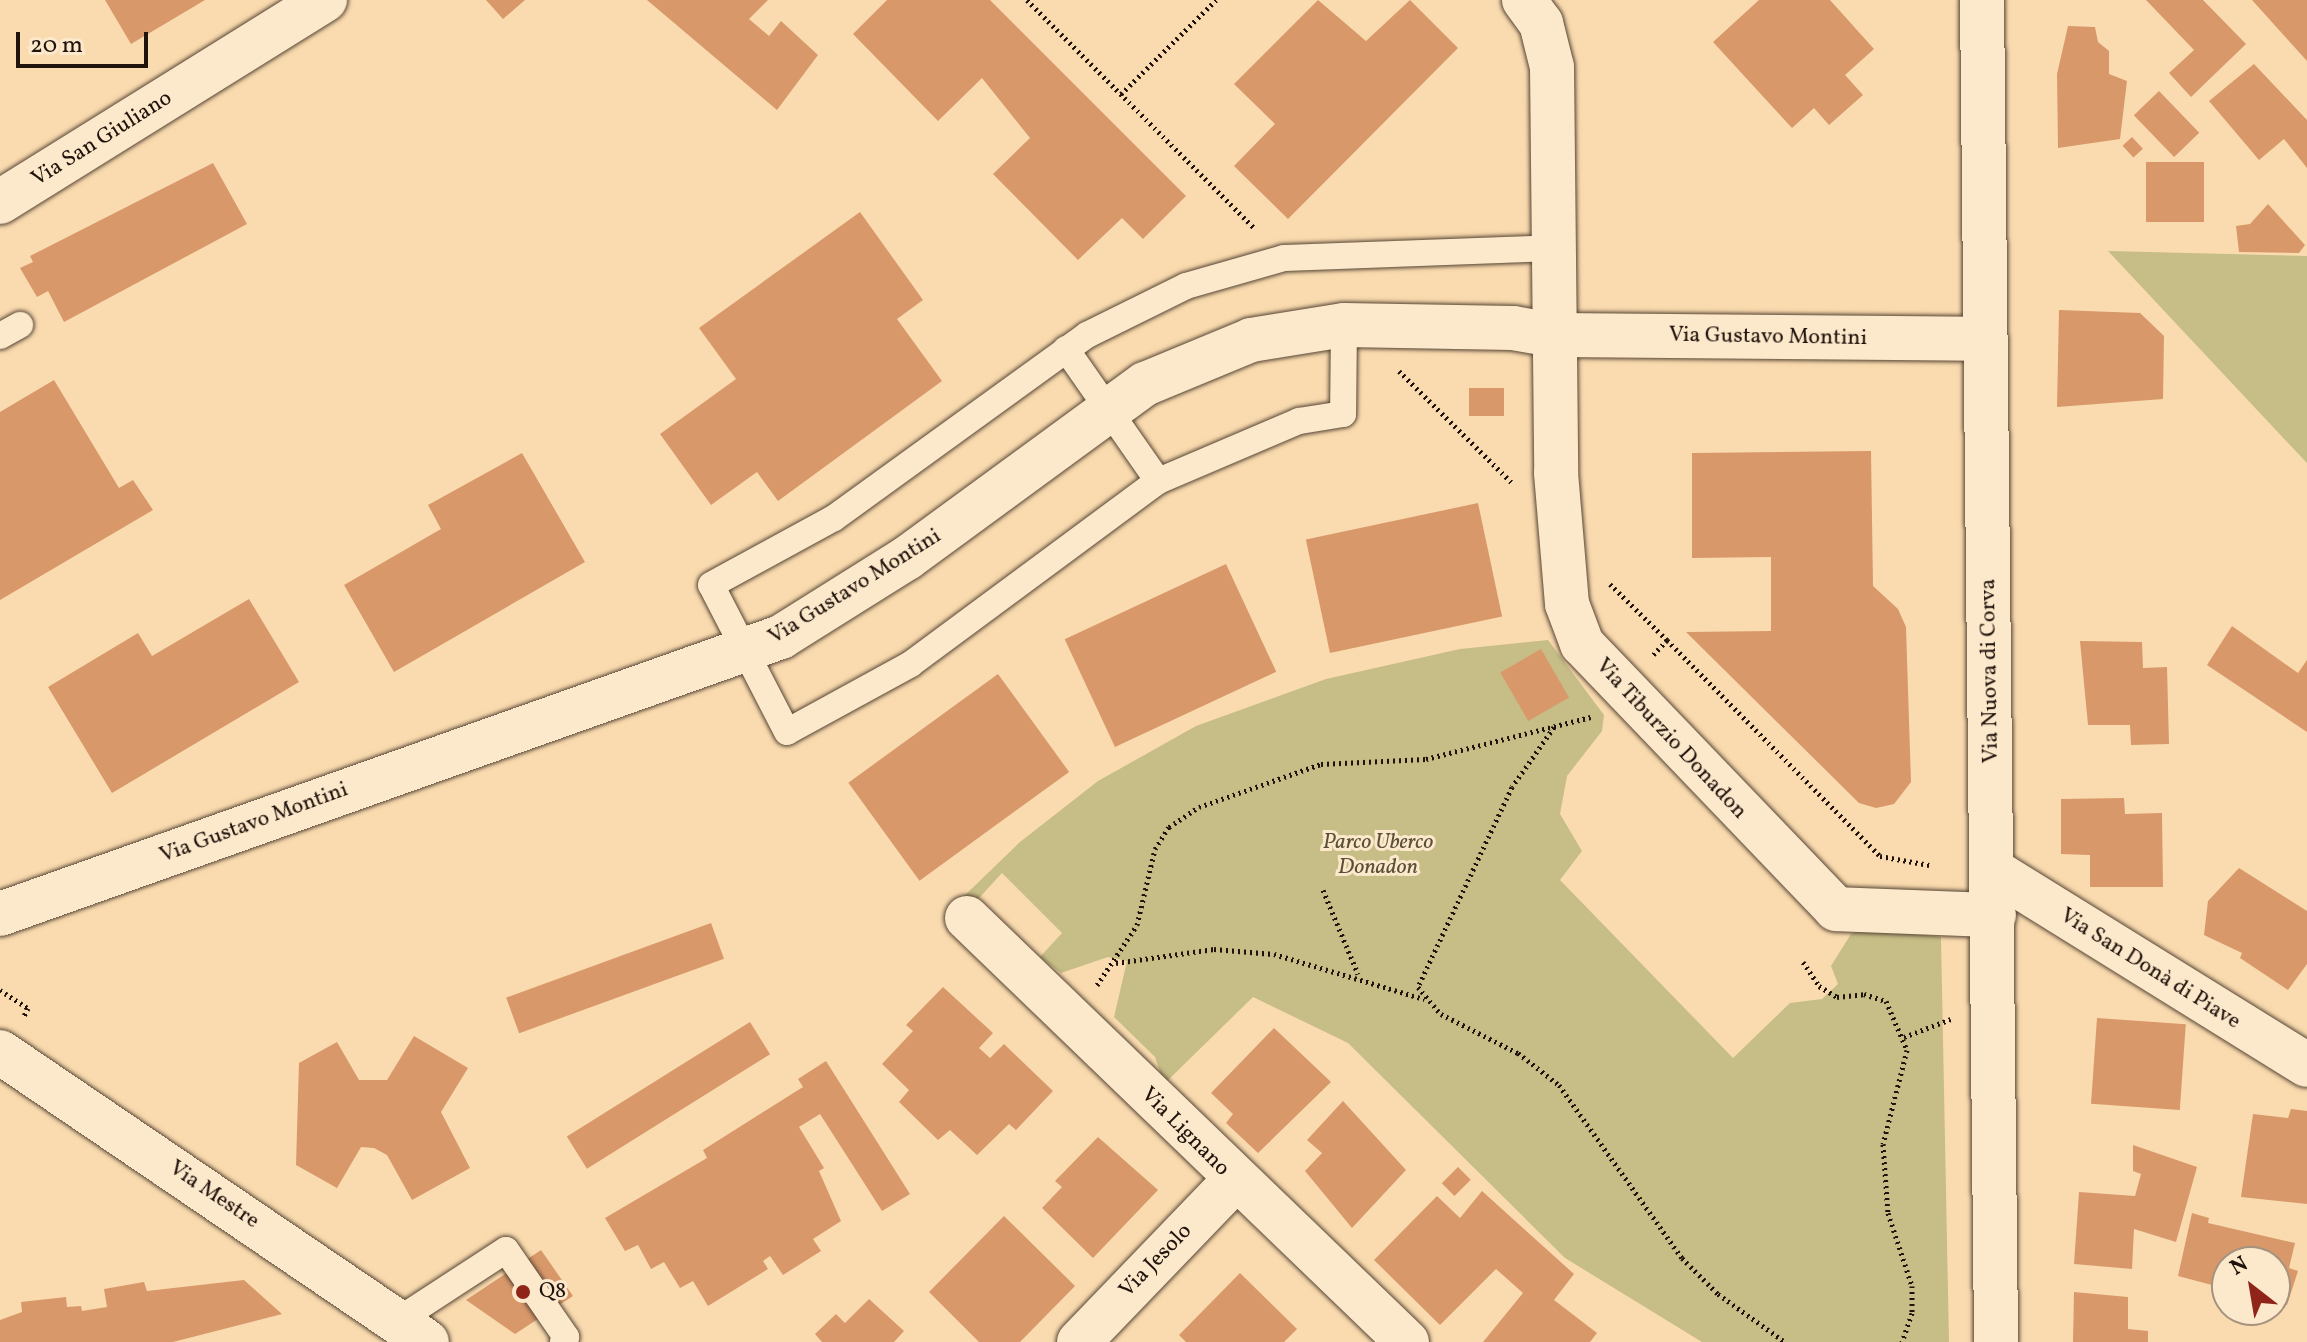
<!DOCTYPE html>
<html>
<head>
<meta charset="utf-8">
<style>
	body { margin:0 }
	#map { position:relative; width:2307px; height:1342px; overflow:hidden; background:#fadbaf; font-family:Vollkorn,serif }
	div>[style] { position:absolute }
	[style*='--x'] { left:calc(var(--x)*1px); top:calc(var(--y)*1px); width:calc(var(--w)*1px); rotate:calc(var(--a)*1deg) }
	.green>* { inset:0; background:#c6be86 }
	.building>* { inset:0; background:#d8986a; transform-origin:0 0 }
	.path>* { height:5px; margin-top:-2.5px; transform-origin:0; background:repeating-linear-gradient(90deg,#20130c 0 2px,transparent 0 6px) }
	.roads { filter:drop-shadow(0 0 2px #564535) drop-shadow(0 0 2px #564535) }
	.lane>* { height:26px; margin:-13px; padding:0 13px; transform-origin:13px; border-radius:13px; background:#fce8cb }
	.street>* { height:44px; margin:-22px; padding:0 22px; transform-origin:22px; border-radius:22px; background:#fce8cb }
	.secondary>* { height:44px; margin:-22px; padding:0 22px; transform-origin:22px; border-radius:22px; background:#fce8cb }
	.dots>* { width:22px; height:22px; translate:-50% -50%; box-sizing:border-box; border:4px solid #fce8cb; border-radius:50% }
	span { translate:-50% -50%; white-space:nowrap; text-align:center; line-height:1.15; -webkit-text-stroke:6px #fce8cb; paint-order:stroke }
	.street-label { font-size:22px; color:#20130c }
	.park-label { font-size:22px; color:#5a4f37; font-style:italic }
	.poi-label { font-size:22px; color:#20130c }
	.left { translate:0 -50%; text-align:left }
	.north { position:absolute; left:2211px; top:1246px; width:80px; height:80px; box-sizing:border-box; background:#fce8cb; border:2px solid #a4937f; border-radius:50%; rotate:329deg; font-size:22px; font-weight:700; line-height:32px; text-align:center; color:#20130c }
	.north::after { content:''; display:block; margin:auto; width:28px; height:36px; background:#8f2418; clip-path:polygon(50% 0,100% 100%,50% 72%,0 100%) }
	.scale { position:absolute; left:16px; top:32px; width:132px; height:36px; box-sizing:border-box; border:4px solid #20130c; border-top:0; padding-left:10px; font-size:24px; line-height:28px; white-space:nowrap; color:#20130c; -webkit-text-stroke:6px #fce8cb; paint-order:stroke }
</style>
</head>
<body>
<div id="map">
	<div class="green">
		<i style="clip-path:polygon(2108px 251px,2307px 256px,2307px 463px,2289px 444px)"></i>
		<i style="clip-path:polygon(1548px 640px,1604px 715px,1602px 731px,1567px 776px,1560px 814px,1582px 851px,1560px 880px,1733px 1058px,1790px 1003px,1822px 999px,1838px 984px,1831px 966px,1851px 934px,1869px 928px,1941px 937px,1949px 1342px,1702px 1342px,1565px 1258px,1348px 1043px,1253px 997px,1164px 1084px,1155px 1057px,1114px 1017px,1127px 961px,1108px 957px,1061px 973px,1040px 957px,1062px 933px,1002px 873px,970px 908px,961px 899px,1020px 842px,1098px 781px,1196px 726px,1326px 679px,1460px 649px)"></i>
	</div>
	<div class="building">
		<i style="clip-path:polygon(105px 0,205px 0,131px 44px)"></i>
		<i style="clip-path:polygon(486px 0,525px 0,503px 19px)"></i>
		<i style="clip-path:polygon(647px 0,768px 0,749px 19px,769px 36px,781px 21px,818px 55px,777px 110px)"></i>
		<i style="clip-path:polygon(887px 0,990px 0,1186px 196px,1143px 239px,1122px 218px,1078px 260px,993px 174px,1030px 138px,982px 78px,938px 121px,853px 34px)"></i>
		<i style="clip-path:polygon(1318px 0,1366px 41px,1410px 0,1458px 48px,1288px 219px,1234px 166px,1275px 124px,1234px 84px)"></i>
		<i style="clip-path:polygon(1759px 0,1830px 0,1874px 49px,1845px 75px,1863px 95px,1829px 125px,1814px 108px,1792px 128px,1713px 42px)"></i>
		<i style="clip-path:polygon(2146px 0,2203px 0,2246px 44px,2191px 97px,2169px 73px,2194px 50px)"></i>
		<i style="clip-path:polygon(2252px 0,2307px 0,2307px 61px)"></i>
		<i style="clip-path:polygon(2068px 26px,2095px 27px,2098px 42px,2109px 51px,2109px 74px,2127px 81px,2120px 139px,2058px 148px,2057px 74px)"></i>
		<i style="clip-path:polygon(2254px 64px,2307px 120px,2307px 168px,2284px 139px,2259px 160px,2209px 101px)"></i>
		<i style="left:2159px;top:91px;width:58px;height:35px;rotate:46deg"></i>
		<i style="left:2132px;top:137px;width:16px;height:13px;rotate:47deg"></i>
		<i style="left:2146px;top:162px;width:58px;height:60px"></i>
		<i style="clip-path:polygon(213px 163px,247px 224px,64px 322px,48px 291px,37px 297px,20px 268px,33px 262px,30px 256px)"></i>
		<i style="clip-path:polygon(2268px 204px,2305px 245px,2299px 253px,2239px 252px,2236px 226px,2250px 224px)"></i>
		<i style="clip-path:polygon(860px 212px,923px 300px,897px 319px,942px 381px,778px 501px,757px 472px,711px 505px,660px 434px,736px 379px,699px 328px)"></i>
		<i style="clip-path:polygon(2059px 310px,2140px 313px,2164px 336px,2163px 399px,2057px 407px)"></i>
		<i style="clip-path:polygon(54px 380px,119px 488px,133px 480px,153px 510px,0 600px,0 412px)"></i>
		<i style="left:1504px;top:388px;width:28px;height:35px;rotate:90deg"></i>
		<i style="clip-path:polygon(1871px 451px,1873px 586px,1898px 609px,1906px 627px,1911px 782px,1894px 804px,1876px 808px,1859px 803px,1686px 632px,1771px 631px,1771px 557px,1692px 558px,1692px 453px)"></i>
		<i style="clip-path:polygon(522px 453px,585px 562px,394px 672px,344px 585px,441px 529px,428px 505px)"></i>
		<i style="left:1478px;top:503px;width:116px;height:176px;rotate:78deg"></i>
		<i style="left:1226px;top:564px;width:119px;height:178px;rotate:65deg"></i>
		<i style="clip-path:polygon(249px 599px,299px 682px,112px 793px,48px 687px,138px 633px,152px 656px)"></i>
		<i style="clip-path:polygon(2232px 626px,2298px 673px,2307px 660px,2307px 732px,2207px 665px)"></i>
		<i style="clip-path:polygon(2080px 641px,2142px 642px,2143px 668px,2167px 667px,2169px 744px,2131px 745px,2130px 725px,2088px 725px)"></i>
		<i style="left:1541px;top:649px;width:56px;height:47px;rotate:60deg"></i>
		<i style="left:998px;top:674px;width:121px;height:185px;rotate:54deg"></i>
		<i style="clip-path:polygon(2124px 798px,2125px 814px,2162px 813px,2163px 887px,2090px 887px,2090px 855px,2061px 854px,2061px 799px)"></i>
		<i style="clip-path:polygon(2239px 868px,2307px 911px,2307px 964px,2288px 990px,2240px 958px,2242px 953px,2204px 935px,2208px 901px)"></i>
		<i style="left:711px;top:923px;width:38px;height:218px;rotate:70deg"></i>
		<i style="clip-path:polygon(943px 987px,993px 1033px,979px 1048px,990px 1058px,1004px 1044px,1053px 1091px,1016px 1130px,1009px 1124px,977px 1155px,950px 1130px,938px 1140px,899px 1102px,909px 1090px,882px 1064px,913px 1031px,906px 1025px)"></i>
		<i style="left:2097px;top:1018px;width:89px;height:86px;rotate:4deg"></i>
		<i style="left:750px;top:1022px;width:38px;height:216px;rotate:58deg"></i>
		<i style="clip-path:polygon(1274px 1028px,1331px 1082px,1258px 1153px,1226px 1123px,1233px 1114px,1211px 1093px)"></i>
		<i style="clip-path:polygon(414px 1036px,468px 1068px,441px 1112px,470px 1168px,412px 1200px,387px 1155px,374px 1148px,361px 1147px,337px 1188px,296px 1165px,299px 1063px,337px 1042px,359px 1080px,387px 1080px)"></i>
		<i style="clip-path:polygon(826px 1061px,910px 1194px,882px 1211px,820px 1114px,799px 1127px,824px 1168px,819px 1171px,841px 1221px,813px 1239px,821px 1251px,783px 1275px,770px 1256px,763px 1261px,768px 1269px,708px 1306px,693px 1281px,680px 1288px,664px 1262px,651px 1269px,638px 1245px,625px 1251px,605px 1218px,707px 1158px,703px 1150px,803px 1087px,798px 1079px)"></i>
		<i style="clip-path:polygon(1343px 1101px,1406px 1170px,1352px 1228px,1305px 1171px,1322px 1153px,1307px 1140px)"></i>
		<i style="clip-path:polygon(2291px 1109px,2307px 1111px,2307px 1204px,2241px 1197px,2253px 1114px,2288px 1118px)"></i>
		<i style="clip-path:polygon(1098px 1137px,1158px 1190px,1093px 1258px,1042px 1208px,1062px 1187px,1055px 1181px)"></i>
		<i style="clip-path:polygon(2133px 1145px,2197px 1167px,2176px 1242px,2134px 1229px,2132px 1269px,2074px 1264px,2079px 1192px,2135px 1196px,2141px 1174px,2133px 1171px)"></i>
		<i style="left:1458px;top:1167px;width:18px;height:23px;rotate:45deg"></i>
		<i style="clip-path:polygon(1482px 1191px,1574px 1274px,1554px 1300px,1597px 1333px,1590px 1342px,1483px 1342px,1523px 1293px,1496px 1269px,1440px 1325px,1374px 1260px,1437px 1196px,1460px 1218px)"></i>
		<i style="clip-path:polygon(2192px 1213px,2209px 1218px,2208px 1223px,2295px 1243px,2289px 1268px,2298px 1271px,2287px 1305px,2275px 1302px,2275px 1262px,2227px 1262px,2227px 1289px,2178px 1276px)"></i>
		<i style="clip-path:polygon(1004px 1216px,1075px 1286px,1020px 1342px,979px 1342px,929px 1292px)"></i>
		<i style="clip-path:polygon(541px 1250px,573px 1296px,515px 1334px,466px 1300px)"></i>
		<i style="clip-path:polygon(1240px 1273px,1297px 1329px,1284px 1342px,1186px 1342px,1179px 1335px)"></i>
		<i style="clip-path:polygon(244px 1280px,282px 1314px,173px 1342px,0 1342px,0 1320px,22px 1312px,21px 1302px,66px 1297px,67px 1307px,81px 1306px,82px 1311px,107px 1307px,104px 1289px,144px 1282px,147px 1291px)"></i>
		<i style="clip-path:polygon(2074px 1292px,2128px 1297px,2128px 1329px,2148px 1331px,2148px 1342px,2073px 1342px)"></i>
		<i style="clip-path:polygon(869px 1299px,904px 1331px,894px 1342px,822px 1342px,815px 1334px,836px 1314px,845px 1323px)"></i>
	</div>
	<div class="path">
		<i style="--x:1027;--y:0;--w:323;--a:45.1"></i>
		<i style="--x:1121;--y:94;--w:134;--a:-44.7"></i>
		<i style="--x:1399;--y:371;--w:158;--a:44.7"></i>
		<i style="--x:1610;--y:584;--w:80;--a:44.5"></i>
		<i style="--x:1667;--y:640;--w:22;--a:133"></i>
		<i style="--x:1667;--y:640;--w:303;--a:45.4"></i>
		<i style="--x:1880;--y:856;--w:50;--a:10.4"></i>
		<i style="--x:1554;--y:727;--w:73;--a:125"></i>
		<i style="--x:1512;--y:787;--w:221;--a:115.2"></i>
		<i style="--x:1418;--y:987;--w:35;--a:50"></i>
		<i style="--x:1441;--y:1014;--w:86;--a:26.9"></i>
		<i style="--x:1518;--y:1053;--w:52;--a:38"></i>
		<i style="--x:1559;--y:1085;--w:212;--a:54.6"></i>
		<i style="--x:1682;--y:1258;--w:51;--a:45"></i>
		<i style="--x:1718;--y:1294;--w:82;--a:35.6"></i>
		<i style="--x:1323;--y:890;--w:91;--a:67.4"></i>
		<i style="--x:1803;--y:962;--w:29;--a:56"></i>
		<i style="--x:1819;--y:986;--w:21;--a:31"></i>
		<i style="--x:1837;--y:997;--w:27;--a:-6"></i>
		<i style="--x:1864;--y:994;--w:23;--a:18"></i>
		<i style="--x:1886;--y:1001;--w:53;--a:66.8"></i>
		<i style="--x:1907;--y:1050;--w:97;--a:104.3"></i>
		<i style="--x:1883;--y:1144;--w:69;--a:85.9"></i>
		<i style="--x:1888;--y:1213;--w:77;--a:71.8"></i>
		<i style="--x:1912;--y:1286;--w:27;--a:90"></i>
		<i style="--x:1912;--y:1313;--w:31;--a:109"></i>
		<i style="--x:1116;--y:963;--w:99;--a:-8.1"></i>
		<i style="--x:1214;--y:949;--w:60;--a:4.8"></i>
		<i style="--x:1274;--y:954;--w:157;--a:16.7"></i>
		<i style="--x:1097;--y:985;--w:72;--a:-56.3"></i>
		<i style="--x:1137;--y:925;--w:78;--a:-76.7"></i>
		<i style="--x:1155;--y:849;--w:26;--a:-58"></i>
		<i style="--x:1169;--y:827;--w:36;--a:-34"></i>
		<i style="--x:1199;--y:807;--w:129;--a:-19.4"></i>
		<i style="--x:1321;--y:764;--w:105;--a:-2.7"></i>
		<i style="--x:1426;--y:759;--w:170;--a:-14.3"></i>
		<i style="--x:0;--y:990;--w:33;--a:33"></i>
		<i style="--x:28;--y:1008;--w:9;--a:117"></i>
		<i style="--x:1904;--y:1037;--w:50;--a:-21"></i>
	</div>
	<div class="roads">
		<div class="lane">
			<i style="--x:1344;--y:325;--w:89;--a:90.6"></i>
			<i style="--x:1343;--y:414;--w:45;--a:171"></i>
			<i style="--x:1299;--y:421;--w:153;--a:156.9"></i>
			<i style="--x:1158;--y:481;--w:307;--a:143.5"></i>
			<i style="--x:911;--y:664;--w:141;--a:151.3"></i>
			<i style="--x:787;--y:732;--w:165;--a:-117.3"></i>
			<i style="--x:711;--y:585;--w:140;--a:-28.6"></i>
			<i style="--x:834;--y:518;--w:312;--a:-35.9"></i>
			<i style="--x:1087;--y:335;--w:110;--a:-26.3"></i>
			<i style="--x:1186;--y:286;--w:102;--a:-15.9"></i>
			<i style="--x:1284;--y:258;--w:270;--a:-2.1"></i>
			<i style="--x:0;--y:336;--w:23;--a:-29"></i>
			<i style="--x:1066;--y:349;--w:161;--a:55.1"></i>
			<i style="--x:397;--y:1321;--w:130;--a:-33.1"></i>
			<i style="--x:506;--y:1250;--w:106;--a:55.4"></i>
			<i style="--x:566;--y:1337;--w:6;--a:121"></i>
		</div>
		<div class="street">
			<i style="--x:1524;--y:0;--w:29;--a:54"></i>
			<i style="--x:1541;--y:23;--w:45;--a:76"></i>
			<i style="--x:1552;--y:67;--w:406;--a:89.4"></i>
			<i style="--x:1556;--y:473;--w:131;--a:85.2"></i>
			<i style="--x:1567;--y:604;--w:43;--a:69.4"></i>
			<i style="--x:1582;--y:644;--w:367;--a:46.2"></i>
			<i style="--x:1836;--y:909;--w:158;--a:2.2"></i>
			<i style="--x:1994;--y:871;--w:368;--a:31.8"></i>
			<i style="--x:0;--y:914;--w:829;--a:-19.53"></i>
			<i style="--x:781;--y:637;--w:149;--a:-32.1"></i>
			<i style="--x:907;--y:558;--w:295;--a:-36.2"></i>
			<i style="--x:1145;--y:384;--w:115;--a:-22.5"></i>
			<i style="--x:1251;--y:340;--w:94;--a:-9.2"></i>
			<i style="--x:1344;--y:325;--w:169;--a:1"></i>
			<i style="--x:1513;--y:328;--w:41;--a:9.9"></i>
			<i style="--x:1553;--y:335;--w:430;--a:0.5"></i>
			<i style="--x:967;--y:918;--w:611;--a:43.94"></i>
			<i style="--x:1079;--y:1342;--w:223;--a:-46.1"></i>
		</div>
		<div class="secondary">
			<i style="--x:1982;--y:0;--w:1342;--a:89.4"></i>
			<i style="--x:0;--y:202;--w:383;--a:-31.9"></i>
			<i style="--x:0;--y:1052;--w:516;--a:34.18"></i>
		</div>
	</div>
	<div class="dots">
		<i style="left:523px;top:1292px;background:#8f2418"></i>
	</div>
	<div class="street-label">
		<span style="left:102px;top:139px;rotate:-32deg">Via San Giuliano</span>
		<span style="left:1768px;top:337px;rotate:1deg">Via Gustavo Montini</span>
		<span style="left:855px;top:587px;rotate:-32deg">Via Gustavo Montini</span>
		<span style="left:1990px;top:671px;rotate:-91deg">Via Nuova di Corva</span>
		<span style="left:1671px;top:739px;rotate:47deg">Via Tiburzio Donadon</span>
		<span style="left:254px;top:823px;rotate:-20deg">Via Gustavo Montini</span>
		<span style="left:2150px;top:969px;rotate:32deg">Via San Donà di Piave</span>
		<span style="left:1185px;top:1132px;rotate:45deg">Via Lignano</span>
		<span style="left:214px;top:1195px;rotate:34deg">Via Mestre</span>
		<span style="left:1156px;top:1261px;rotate:-46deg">Via Jesolo</span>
	</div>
	<div class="park-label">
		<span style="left:1378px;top:855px">Parco Uberco<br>Donadon</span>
	</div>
	<div class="poi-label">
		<span class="left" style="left:539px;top:1292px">Q8</span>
	</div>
	<div class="north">N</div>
	<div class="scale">20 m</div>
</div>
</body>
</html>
